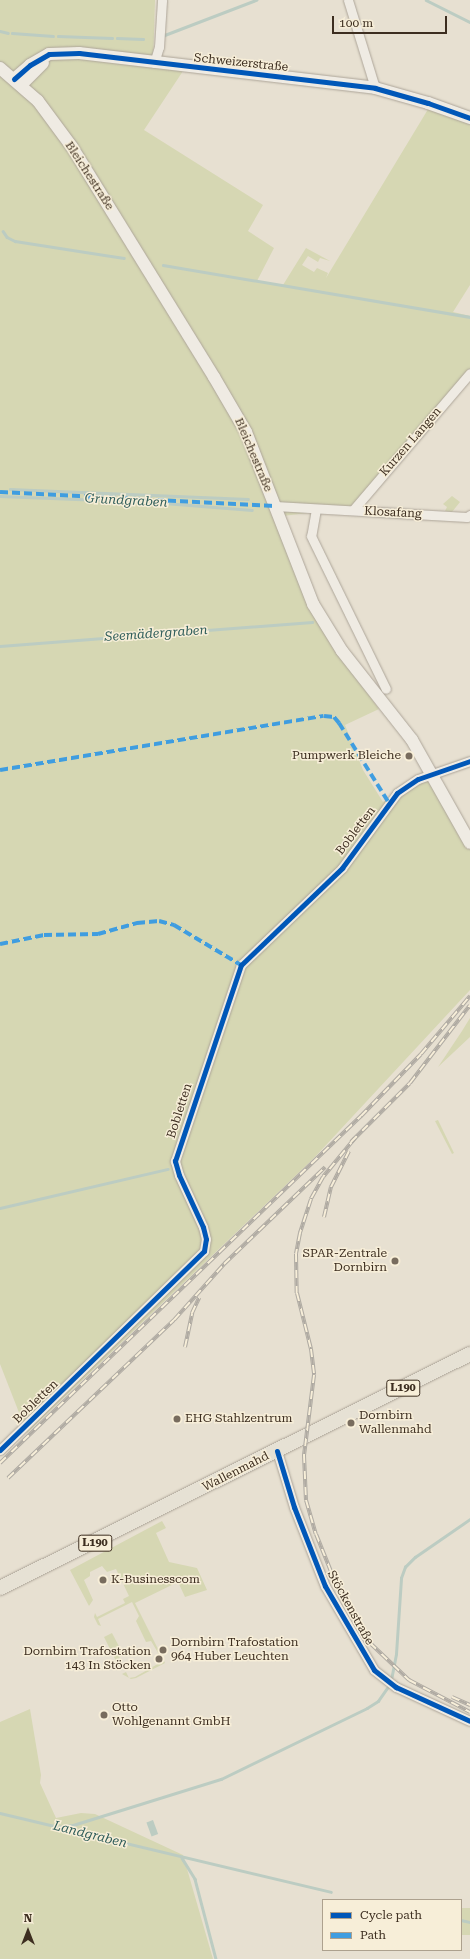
<!DOCTYPE html>
<html>
<head>
<meta charset="utf-8">
<style>
	body { margin:0 }
	#map { position:relative; width:470px; height:1959px; overflow:hidden; background:#e7e0d1; font-family:"Roboto Serif",serif }
	div>[style] { position:absolute }
	[style*='--x'] { left:calc(var(--x)*1px); top:calc(var(--y)*1px); width:calc(var(--w)*1px); rotate:calc(var(--a)*1deg) }
	.green>* { inset:0; background:#d6d7b3; transform-origin:0 0 }
	.water>* { inset:0; background:#bcccc2; transform-origin:0 0 }
	.stream>* { height:2.5px; margin:-1.25px; padding:0 1.25px; transform-origin:1.25px; border-radius:1.25px; background:#bcccc2 }
	.roads { filter:drop-shadow(0 0 1px #ada599) drop-shadow(0 0 1px #ada599) }
	.street>* { height:9px; margin:-4.5px; padding:0 4.5px; transform-origin:4.5px; border-radius:4.5px; background:#efebe3 }
	.secondary>* { height:12px; margin:-6px; padding:0 6px; transform-origin:6px; border-radius:6px; background:#efebe3 }
	.primary>* { height:14px; margin:-7px; padding:0 7px; transform-origin:7px; border-radius:7px; background:#e6e1d4 }
	.rail>* { height:4px; margin-top:-2px; transform-origin:0; background:repeating-linear-gradient(90deg,#f7eed8 0 8px,#afaaa2 0 16px); box-sizing:border-box; border-block:1px solid #afaaa2 }
	.quiet>* { height:4px; margin-top:-2px; transform-origin:0; background:repeating-linear-gradient(90deg,#3f9de0 0 8px,transparent 0 12px) }
	.cycleway>* { height:5px; margin:-2.5px; padding:0 2.5px; transform-origin:2.5px; border-radius:2.5px; background:#0057b8 }
	.dots>* { width:11px; height:11px; translate:-50% -50%; box-sizing:border-box; border:2px solid #f7eed8; border-radius:50% }
	span { translate:-50% -50%; white-space:nowrap; text-align:center; line-height:1.15; -webkit-text-stroke:3px #f7eed8; paint-order:stroke }
	.shield-label span { padding:1px 3px; background:#f7eed8; border:1px solid; border-radius:3px; -webkit-text-stroke-width:0 }
	.shield-label { font-size:11px; color:#3d2e20; font-weight:700 }
	.street-label { font-size:12px; color:#3d2e20 }
	.poi-label { font-size:12px; color:#3d2e20 }
	.right { translate:-100% -50%; text-align:right }
	.left { translate:0 -50%; text-align:left }
	.water-label { font-size:13px; color:#2f5d5a; font-style:italic }
	.legend { position:absolute; left:322px; top:1899px; width:140px; height:52px; box-sizing:border-box; background:#f7eed8; border:1px solid #ada18e; margin:0; padding:5px 7px; list-style:none; font-size:12px; color:#3d2e20 }
	.legend li { display:flex; align-items:center; gap:8px; height:20px }
	.legend b { width:20px; border:1px solid #ada18e }
	.north { position:absolute; left:8px; top:1911px; width:40px; height:40px; -webkit-text-stroke:3px #f7eed8; paint-order:stroke; rotate:0deg; font-size:11px; font-weight:700; line-height:16px; text-align:center; color:#3d2e20 }
	.north::after { content:''; display:block; margin:auto; width:14px; height:18px; background:#3d2e20; clip-path:polygon(50% 0,100% 100%,50% 72%,0 100%) }
	.scale { position:absolute; left:332px; top:16px; width:115px; height:18px; box-sizing:border-box; border:2px solid #3d2e20; border-top:0; padding-left:5px; font-size:12px; line-height:14px; white-space:nowrap; color:#3d2e20; -webkit-text-stroke:3px #f7eed8; paint-order:stroke }
</style>
</head>
<body>
<div id="map">
	<div class="green">
		<i style="clip-path:polygon(0 0,155px 0,153px 64px,185px 68px,144px 130px,263px 205px,248px 231px,274px 248px,257px 281px,298px 288px,283px 285px,306px 248px,330px 261px,320px 258px,318px 262px,308px 256px,302px 265px,314px 272px,317px 268px,328px 273px,326px 278px,430px 106px,470px 122px,470px 285px,453px 312px,470px 316px,470px 371px,350px 508px,274px 517px,338px 653px,379px 709px,345px 725px,363px 770px,383px 802px,414px 785px,433px 779px,470px 850px,470px 990px,314px 1158px,27px 1433px,0 1364px)"></i>
		<i style="clip-path:polygon(452px 496px,460px 502px,452px 512px,445px 511px,447px 507px,443px 504px)"></i>
		<i style="clip-path:polygon(470px 1018px,470px 1037px,438px 1067px,462px 1031px)"></i>
		<i style="clip-path:polygon(438px 1120px,454px 1153px,452px 1154px,435px 1121px)"></i>
		<i style="clip-path:polygon(162px 1521px,166px 1528px,156px 1533px,169px 1562px,197px 1568px,207px 1590px,185px 1597px,178px 1582px,135px 1603px,165px 1663px,136px 1678px,131px 1679px,122px 1674px,126px 1672px,129px 1678px,135px 1677px,163px 1661px,151px 1641px,146px 1642px,136px 1621px,139px 1616px,132px 1602px,98px 1619px,101px 1626px,98px 1625px,94px 1617px,95px 1613px,97px 1617px,125px 1603px,123px 1599px,129px 1596px,116px 1569px,107px 1572px,102px 1566px,90px 1572px,90px 1576px,84px 1580px,93px 1600px,89px 1606px,70px 1570px)"></i>
		<i style="clip-path:polygon(112px 1633px,123px 1654px,116px 1661px,104px 1637px)"></i>
		<i style="clip-path:polygon(30px 1709px,41px 1775px,40px 1783px,56px 1818px,81px 1813px,95px 1814px,183px 1855px,213px 1959px,0 1959px,0 1722px)"></i>
		<i style="left:470px;top:1908px;width:27px;height:9px;rotate:90deg"></i>
	</div>
	<div class="water">
		<i style="left:153px;top:1820px;width:15px;height:7px;rotate:70deg"></i>
	</div>
	<div class="stream">
		<i style="--x:426;--y:0;--w:49;--a:26.6"></i>
		<i style="--x:0;--y:31;--w:8;--a:14"></i>
		<i style="--x:12;--y:33;--w:41;--a:4.2"></i>
		<i style="--x:58;--y:36;--w:54;--a:2.1"></i>
		<i style="--x:162;--y:36;--w:101;--a:-21"></i>
		<i style="--x:117;--y:38;--w:26;--a:2"></i>
		<i style="--x:3;--y:231;--w:7;--a:56"></i>
		<i style="--x:7;--y:237;--w:9;--a:27"></i>
		<i style="--x:15;--y:241;--w:110;--a:8.9"></i>
		<i style="--x:163;--y:265;--w:311;--a:9.6"></i>
		<i style="--x:10;--y:489;--w:238;--a:2.4"></i>
		<i style="--x:0;--y:496;--w:152;--a:2.3"></i>
		<i style="--x:152;--y:502;--w:100;--a:4.6"></i>
		<i style="--x:0;--y:646;--w:313;--a:-4.4"></i>
		<i style="--x:0;--y:1208;--w:172;--a:-13.1"></i>
		<i style="--x:391;--y:1680;--w:26;--a:-79"></i>
		<i style="--x:396;--y:1654;--w:76;--a:-86.2"></i>
		<i style="--x:401;--y:1578;--w:12;--a:-70"></i>
		<i style="--x:405;--y:1567;--w:14;--a:-45"></i>
		<i style="--x:415;--y:1557;--w:67;--a:-34.6"></i>
		<i style="--x:0;--y:1813;--w:340;--a:13.4"></i>
		<i style="--x:57;--y:1827;--w:16;--a:-7"></i>
		<i style="--x:73;--y:1825;--w:155;--a:-17.3"></i>
		<i style="--x:221;--y:1779;--w:162;--a:-25.9"></i>
		<i style="--x:367;--y:1708;--w:13;--a:-32"></i>
		<i style="--x:378;--y:1701;--w:19;--a:-55"></i>
		<i style="--x:182;--y:1858;--w:25;--a:58"></i>
		<i style="--x:195;--y:1879;--w:83;--a:75.3"></i>
		<i style="--x:461;--y:1920;--w:9;--a:13"></i>
	</div>
	<div class="roads">
		<div class="street">
			<i style="--x:348;--y:0;--w:92;--a:72.9"></i>
			<i style="--x:154;--y:63;--w:17;--a:-73"></i>
			<i style="--x:159;--y:47;--w:47;--a:-86.3"></i>
			<i style="--x:275;--y:506;--w:192;--a:3.3"></i>
			<i style="--x:467;--y:517;--w:4;--a:-34"></i>
			<i style="--x:316;--y:509;--w:27;--a:100"></i>
			<i style="--x:311;--y:536;--w:170;--a:63.9"></i>
			<i style="--x:353;--y:510;--w:180;--a:-49.5"></i>
			<i style="--x:0;--y:1450;--w:285;--a:-44.3"></i>
			<i style="--x:204;--y:1251;--w:12;--a:-81"></i>
			<i style="--x:206;--y:1239;--w:12;--a:-104"></i>
			<i style="--x:203;--y:1227;--w:57;--a:-114.8"></i>
			<i style="--x:179;--y:1175;--w:15;--a:-106"></i>
			<i style="--x:175;--y:1161;--w:207;--a:-71.4"></i>
			<i style="--x:241;--y:965;--w:140;--a:-43.8"></i>
			<i style="--x:342;--y:868;--w:93;--a:-53.7"></i>
			<i style="--x:397;--y:793;--w:25;--a:-34"></i>
			<i style="--x:418;--y:779;--w:55;--a:-19.1"></i>
			<i style="--x:277;--y:1451;--w:59;--a:73.1"></i>
			<i style="--x:294;--y:1507;--w:85;--a:68.6"></i>
			<i style="--x:325;--y:1586;--w:97;--a:59.7"></i>
			<i style="--x:374;--y:1670;--w:28;--a:38"></i>
			<i style="--x:396;--y:1687;--w:81;--a:24.7"></i>
		</div>
		<div class="secondary">
			<i style="--x:0;--y:68;--w:50;--a:41"></i>
			<i style="--x:38;--y:101;--w:57;--a:53.5"></i>
			<i style="--x:72;--y:147;--w:270;--a:58.3"></i>
			<i style="--x:214;--y:377;--w:64;--a:59.8"></i>
			<i style="--x:246;--y:432;--w:185;--a:68.7"></i>
			<i style="--x:313;--y:604;--w:55;--a:58.3"></i>
			<i style="--x:342;--y:651;--w:113;--a:51.8"></i>
			<i style="--x:412;--y:740;--w:118;--a:60.6"></i>
			<i style="--x:14;--y:79;--w:21;--a:-41"></i>
			<i style="--x:30;--y:65;--w:22;--a:-30"></i>
			<i style="--x:49;--y:54;--w:30;--a:-2"></i>
			<i style="--x:79;--y:53;--w:298;--a:6.7"></i>
			<i style="--x:375;--y:88;--w:55;--a:15.8"></i>
			<i style="--x:428;--y:103;--w:45;--a:19.7"></i>
			<i style="--x:21;--y:85;--w:31;--a:-45"></i>
		</div>
		<div class="primary">
			<i style="--x:0;--y:1588;--w:525;--a:-26.47"></i>
		</div>
	</div>
	<div class="rail">
		<i style="--x:355;--y:1138;--w:50;--a:129.4"></i>
		<i style="--x:323;--y:1177;--w:25;--a:119"></i>
		<i style="--x:311;--y:1199;--w:36;--a:108"></i>
		<i style="--x:300;--y:1233;--w:21;--a:101"></i>
		<i style="--x:296;--y:1254;--w:39;--a:89"></i>
		<i style="--x:297;--y:1293;--w:58;--a:76"></i>
		<i style="--x:311;--y:1349;--w:26;--a:83"></i>
		<i style="--x:314;--y:1375;--w:81;--a:97.1"></i>
		<i style="--x:304;--y:1455;--w:45;--a:87.5"></i>
		<i style="--x:306;--y:1500;--w:35;--a:74"></i>
		<i style="--x:316;--y:1534;--w:65;--a:68.2"></i>
		<i style="--x:340;--y:1594;--w:57;--a:58.5"></i>
		<i style="--x:370;--y:1643;--w:54;--a:43.5"></i>
		<i style="--x:409;--y:1680;--w:69;--a:27.7"></i>
		<i style="--x:351;--y:1142;--w:83;--a:-45"></i>
		<i style="--x:410;--y:1083;--w:98;--a:-52.4"></i>
		<i style="--x:324;--y:1217;--w:31;--a:-77"></i>
		<i style="--x:331;--y:1187;--w:40;--a:-63.4"></i>
		<i style="--x:185;--y:1347;--w:35;--a:-78"></i>
		<i style="--x:192;--y:1313;--w:17;--a:-65"></i>
		<i style="--x:0;--y:1463;--w:501;--a:-43.87"></i>
		<i style="--x:361;--y:1116;--w:86;--a:-45.9"></i>
		<i style="--x:421;--y:1054;--w:76;--a:-49.8"></i>
		<i style="--x:8;--y:1478;--w:229;--a:-43.6"></i>
		<i style="--x:174;--y:1320;--w:75;--a:-48.2"></i>
		<i style="--x:224;--y:1264;--w:140;--a:-43.8"></i>
		<i style="--x:452;--y:1697;--w:20;--a:24"></i>
	</div>
	<div class="quiet">
		<i style="--x:0;--y:492;--w:275;--a:2.9"></i>
		<i style="--x:0;--y:770;--w:328;--a:-9.5"></i>
		<i style="--x:324;--y:716;--w:10;--a:6"></i>
		<i style="--x:334;--y:717;--w:8;--a:50"></i>
		<i style="--x:339;--y:723;--w:94;--a:58"></i>
		<i style="--x:0;--y:944;--w:45;--a:-11.6"></i>
		<i style="--x:44;--y:935;--w:54;--a:-1.1"></i>
		<i style="--x:98;--y:934;--w:41;--a:-15.8"></i>
		<i style="--x:137;--y:923;--w:22;--a:-5"></i>
		<i style="--x:159;--y:921;--w:16;--a:15"></i>
		<i style="--x:174;--y:925;--w:78;--a:30.8"></i>
	</div>
	<div class="cycleway">
		<i style="--x:14;--y:79;--w:21;--a:-41"></i>
		<i style="--x:30;--y:65;--w:22;--a:-30"></i>
		<i style="--x:49;--y:54;--w:30;--a:-2"></i>
		<i style="--x:79;--y:53;--w:298;--a:6.7"></i>
		<i style="--x:375;--y:88;--w:55;--a:15.8"></i>
		<i style="--x:428;--y:103;--w:45;--a:19.7"></i>
		<i style="--x:0;--y:1450;--w:285;--a:-44.3"></i>
		<i style="--x:204;--y:1251;--w:12;--a:-81"></i>
		<i style="--x:206;--y:1239;--w:12;--a:-104"></i>
		<i style="--x:203;--y:1227;--w:57;--a:-114.8"></i>
		<i style="--x:179;--y:1175;--w:15;--a:-106"></i>
		<i style="--x:175;--y:1161;--w:207;--a:-71.4"></i>
		<i style="--x:241;--y:965;--w:140;--a:-43.8"></i>
		<i style="--x:342;--y:868;--w:93;--a:-53.7"></i>
		<i style="--x:397;--y:793;--w:25;--a:-34"></i>
		<i style="--x:418;--y:779;--w:55;--a:-19.1"></i>
		<i style="--x:277;--y:1451;--w:59;--a:73.1"></i>
		<i style="--x:294;--y:1507;--w:85;--a:68.6"></i>
		<i style="--x:325;--y:1586;--w:97;--a:59.7"></i>
		<i style="--x:374;--y:1670;--w:28;--a:38"></i>
		<i style="--x:396;--y:1687;--w:81;--a:24.7"></i>
	</div>
	<div class="dots">
		<i style="left:409px;top:756px;background:#786c5e"></i>
		<i style="left:395px;top:1261px;background:#786c5e"></i>
		<i style="left:177px;top:1419px;background:#786c5e"></i>
		<i style="left:351px;top:1423px;background:#786c5e"></i>
		<i style="left:103px;top:1580px;background:#786c5e"></i>
		<i style="left:163px;top:1650px;background:#786c5e"></i>
		<i style="left:159px;top:1659px;background:#786c5e"></i>
		<i style="left:104px;top:1715px;background:#786c5e"></i>
	</div>
	<div class="shield-label">
		<span style="left:403px;top:1388px">L190</span>
		<span style="left:95px;top:1543px">L190</span>
	</div>
	<div class="street-label">
		<span style="left:241px;top:63px;rotate:6deg">Schweizerstraße</span>
		<span style="left:89px;top:176px;rotate:57deg">Bleichestraße</span>
		<span style="left:411px;top:442px;rotate:-49deg">Kurzen Langen</span>
		<span style="left:253px;top:455px;rotate:67deg">Bleichestraße</span>
		<span style="left:393px;top:513px;rotate:3deg">Klosafang</span>
		<span style="left:356px;top:831px;rotate:-53deg">Bobletten</span>
		<span style="left:180px;top:1111px;rotate:-72deg">Bobletten</span>
		<span style="left:36px;top:1402px;rotate:-44deg">Bobletten</span>
		<span style="left:236px;top:1472px;rotate:-27deg">Wallenmahd</span>
		<span style="left:350px;top:1608px;rotate:61deg">Stöckenstraße</span>
	</div>
	<div class="poi-label">
		<span class="right" style="left:401px;top:756px">Pumpwerk Bleiche</span>
		<span class="right" style="left:387px;top:1261px">SPAR-Zentrale<br>Dornbirn</span>
		<span class="left" style="left:359px;top:1423px">Dornbirn<br>Wallenmahd</span>
		<span class="left" style="left:185px;top:1419px">EHG Stahlzentrum</span>
		<span class="left" style="left:111px;top:1580px">K-Businesscom</span>
		<span class="left" style="left:171px;top:1650px">Dornbirn Trafostation<br>964 Huber Leuchten</span>
		<span class="right" style="left:151px;top:1659px">Dornbirn Trafostation<br>143 In Stöcken</span>
		<span class="left" style="left:112px;top:1715px">Otto<br>Wohlgenannt GmbH</span>
	</div>
	<div class="water-label">
		<span style="left:126px;top:501px;rotate:3deg">Grundgraben</span>
		<span style="left:156px;top:634px;rotate:-4deg">Seemädergraben</span>
		<span style="left:90px;top:1835px;rotate:14deg">Landgraben</span>
	</div>
	<ul class="legend">
	<li><b style="height:5px;background:#0057b8"></b>Cycle path</li>
	<li><b style="height:5px;background:#3f9de0"></b>Path</li>
	</ul>
	<div class="north">N</div>
	<div class="scale">100 m</div>
</div>
</body>
</html>
